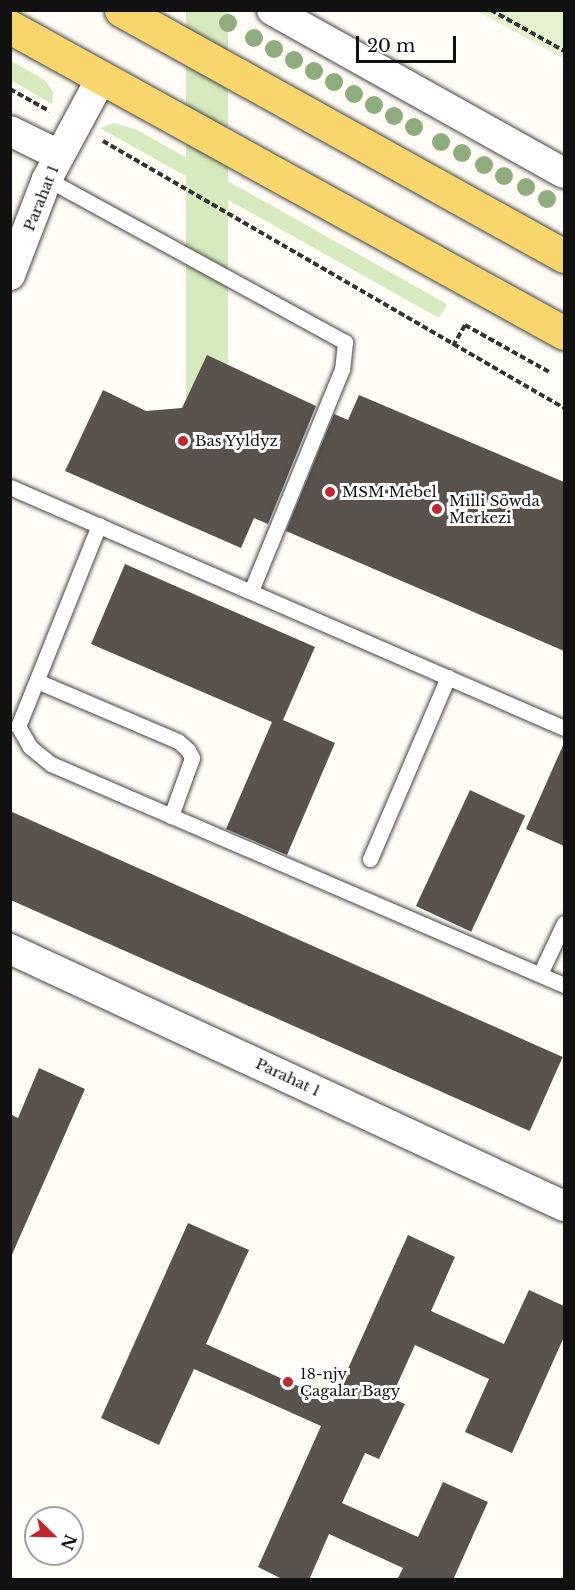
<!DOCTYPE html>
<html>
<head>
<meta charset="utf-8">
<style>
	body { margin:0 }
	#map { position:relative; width:575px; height:1590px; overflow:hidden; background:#fffdf5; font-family:"Libre Baskerville",serif }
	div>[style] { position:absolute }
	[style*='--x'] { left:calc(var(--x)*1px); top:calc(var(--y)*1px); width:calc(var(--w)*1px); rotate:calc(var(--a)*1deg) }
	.green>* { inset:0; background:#d5ebbd; transform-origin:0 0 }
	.pitch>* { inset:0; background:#e6f2cf }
	.building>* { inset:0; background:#5a524d; transform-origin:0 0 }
	.path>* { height:4px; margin-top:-2px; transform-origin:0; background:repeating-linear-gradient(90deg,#333 0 6px,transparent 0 9px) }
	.roads { filter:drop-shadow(0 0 2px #444) drop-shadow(0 0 2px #444) }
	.service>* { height:15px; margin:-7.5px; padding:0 7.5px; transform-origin:7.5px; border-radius:7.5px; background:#fff }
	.minor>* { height:30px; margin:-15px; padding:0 15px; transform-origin:15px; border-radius:15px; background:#fff }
	.primary>* { height:33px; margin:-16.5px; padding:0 16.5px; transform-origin:16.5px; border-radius:16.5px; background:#f9d66b }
	.trees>* { width:18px; height:18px; margin:-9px; border-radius:50%; background:#8dad7f }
	.dots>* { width:16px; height:16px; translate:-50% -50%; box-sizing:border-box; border:3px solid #fff; border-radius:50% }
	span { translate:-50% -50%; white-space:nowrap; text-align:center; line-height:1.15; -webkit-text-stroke:6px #fff; paint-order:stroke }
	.street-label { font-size:15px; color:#111 }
	.poi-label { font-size:15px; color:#111 }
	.left { translate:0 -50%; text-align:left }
	.frame { position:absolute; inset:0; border:12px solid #111; pointer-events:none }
	.north { position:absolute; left:24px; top:1506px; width:60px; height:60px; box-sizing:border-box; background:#fff; border:2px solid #a0a0a0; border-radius:50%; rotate:113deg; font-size:16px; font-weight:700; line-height:24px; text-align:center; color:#111 }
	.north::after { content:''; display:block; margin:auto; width:21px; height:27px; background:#c4262e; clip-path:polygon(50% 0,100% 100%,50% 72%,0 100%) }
	.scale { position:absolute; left:356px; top:36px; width:100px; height:27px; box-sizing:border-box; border:3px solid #111; border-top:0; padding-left:8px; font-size:18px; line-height:21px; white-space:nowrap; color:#111; -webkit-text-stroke:4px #fff; paint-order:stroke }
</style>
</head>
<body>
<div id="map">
	<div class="green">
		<i style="left:186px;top:11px;width:42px;height:432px"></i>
		<i style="clip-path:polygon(11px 61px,45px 80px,53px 92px,52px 104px,11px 80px)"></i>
		<i style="clip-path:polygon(114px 123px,137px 130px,447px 304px,439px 318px,100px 128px)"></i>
	</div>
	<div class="pitch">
		<i style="clip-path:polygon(477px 11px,564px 11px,564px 59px)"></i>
	</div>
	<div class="building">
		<i style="clip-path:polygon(207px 355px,316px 406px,268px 524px,254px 518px,241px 548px,65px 471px,103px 390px,146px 411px,182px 408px)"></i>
		<i style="clip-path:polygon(359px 395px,564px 482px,564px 651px,286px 531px,334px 414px,348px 420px)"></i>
		<i style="clip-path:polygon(125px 564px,315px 647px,283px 720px,335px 743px,287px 855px,226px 829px,272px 722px,91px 644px)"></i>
		<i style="clip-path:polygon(564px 743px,564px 846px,526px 829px)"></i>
		<i style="left:470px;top:790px;width:61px;height:128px;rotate:25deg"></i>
		<i style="left:10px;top:811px;width:605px;height:81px;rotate:24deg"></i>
		<i style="clip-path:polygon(39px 1068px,85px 1089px,10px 1259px,10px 1114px,18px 1118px)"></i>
		<i style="clip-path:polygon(188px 1223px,249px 1250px,206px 1344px,333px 1402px,408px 1235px,455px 1257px,431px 1311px,504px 1344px,529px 1290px,564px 1306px,564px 1337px,512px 1453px,465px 1432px,489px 1379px,415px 1345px,391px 1398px,405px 1404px,379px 1459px,365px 1453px,342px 1503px,418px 1537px,443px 1482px,488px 1502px,453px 1580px,397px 1580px,403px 1568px,329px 1534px,309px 1580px,284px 1580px,258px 1567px,321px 1426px,194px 1369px,159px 1445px,101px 1418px)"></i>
	</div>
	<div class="path">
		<i style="--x:491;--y:10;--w:84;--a:29.3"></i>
		<i style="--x:10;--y:89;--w:45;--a:29.4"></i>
		<i style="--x:103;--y:141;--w:533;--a:30.08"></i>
		<i style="--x:453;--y:346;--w:24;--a:-60"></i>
		<i style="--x:465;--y:325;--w:96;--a:29.2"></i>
	</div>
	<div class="roads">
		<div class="service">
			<i style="--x:47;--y:179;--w:340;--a:28.7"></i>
			<i style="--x:345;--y:342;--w:27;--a:96"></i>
			<i style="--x:342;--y:369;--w:240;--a:112.3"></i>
			<i style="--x:10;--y:487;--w:604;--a:23.51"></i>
			<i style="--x:99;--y:525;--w:217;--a:111.9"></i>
			<i style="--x:18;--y:726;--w:24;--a:60"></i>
			<i style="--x:30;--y:747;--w:27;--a:39"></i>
			<i style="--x:51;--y:764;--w:559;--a:23.31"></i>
			<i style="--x:37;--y:681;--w:153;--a:23.1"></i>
			<i style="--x:178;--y:741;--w:13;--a:42"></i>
			<i style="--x:188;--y:750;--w:9;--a:63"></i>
			<i style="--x:192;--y:758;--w:62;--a:109.9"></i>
			<i style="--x:370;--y:859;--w:198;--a:-66.8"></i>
			<i style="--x:540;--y:974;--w:56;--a:-64.8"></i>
		</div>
		<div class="minor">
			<i style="--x:272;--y:10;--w:334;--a:29.2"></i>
			<i style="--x:10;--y:131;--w:55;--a:26.1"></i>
			<i style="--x:10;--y:275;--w:103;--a:-68.9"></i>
			<i style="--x:47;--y:179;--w:116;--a:-61.7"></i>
			<i style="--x:10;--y:949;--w:611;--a:24.89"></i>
		</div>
		<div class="primary">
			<i style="--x:121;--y:10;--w:507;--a:29.04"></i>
			<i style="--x:10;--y:27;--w:633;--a:28.91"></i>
		</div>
	</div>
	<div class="trees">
		<i style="left:228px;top:23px"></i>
		<i style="left:254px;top:38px"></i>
		<i style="left:274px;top:49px"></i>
		<i style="left:294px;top:60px"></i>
		<i style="left:314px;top:71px"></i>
		<i style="left:334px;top:82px"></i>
		<i style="left:354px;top:94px"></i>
		<i style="left:374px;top:105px"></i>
		<i style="left:394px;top:116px"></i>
		<i style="left:414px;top:127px"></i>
		<i style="left:441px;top:142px"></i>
		<i style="left:462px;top:153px"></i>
		<i style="left:484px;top:165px"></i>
		<i style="left:504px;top:176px"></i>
		<i style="left:526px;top:187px"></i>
		<i style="left:547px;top:199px"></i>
	</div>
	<div class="dots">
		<i style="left:183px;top:441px;background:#c4262e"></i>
		<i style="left:330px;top:492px;background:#c4262e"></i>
		<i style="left:437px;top:509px;background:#c4262e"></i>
		<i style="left:288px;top:1382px;background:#c4262e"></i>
	</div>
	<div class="street-label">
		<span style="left:41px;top:198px;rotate:-68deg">Parahat 1</span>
		<span style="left:288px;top:1077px;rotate:25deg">Parahat 1</span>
	</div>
	<div class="poi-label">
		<span class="left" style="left:195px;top:441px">Bas Yyldyz</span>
		<span class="left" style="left:342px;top:492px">MSM Mebel</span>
		<span class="left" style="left:449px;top:509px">Milli Söwda<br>Merkezi</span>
		<span class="left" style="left:300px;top:1382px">18-njy<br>Çagalar Bagy</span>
	</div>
	<div class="frame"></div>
	<div class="north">N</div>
	<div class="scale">20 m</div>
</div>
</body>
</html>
